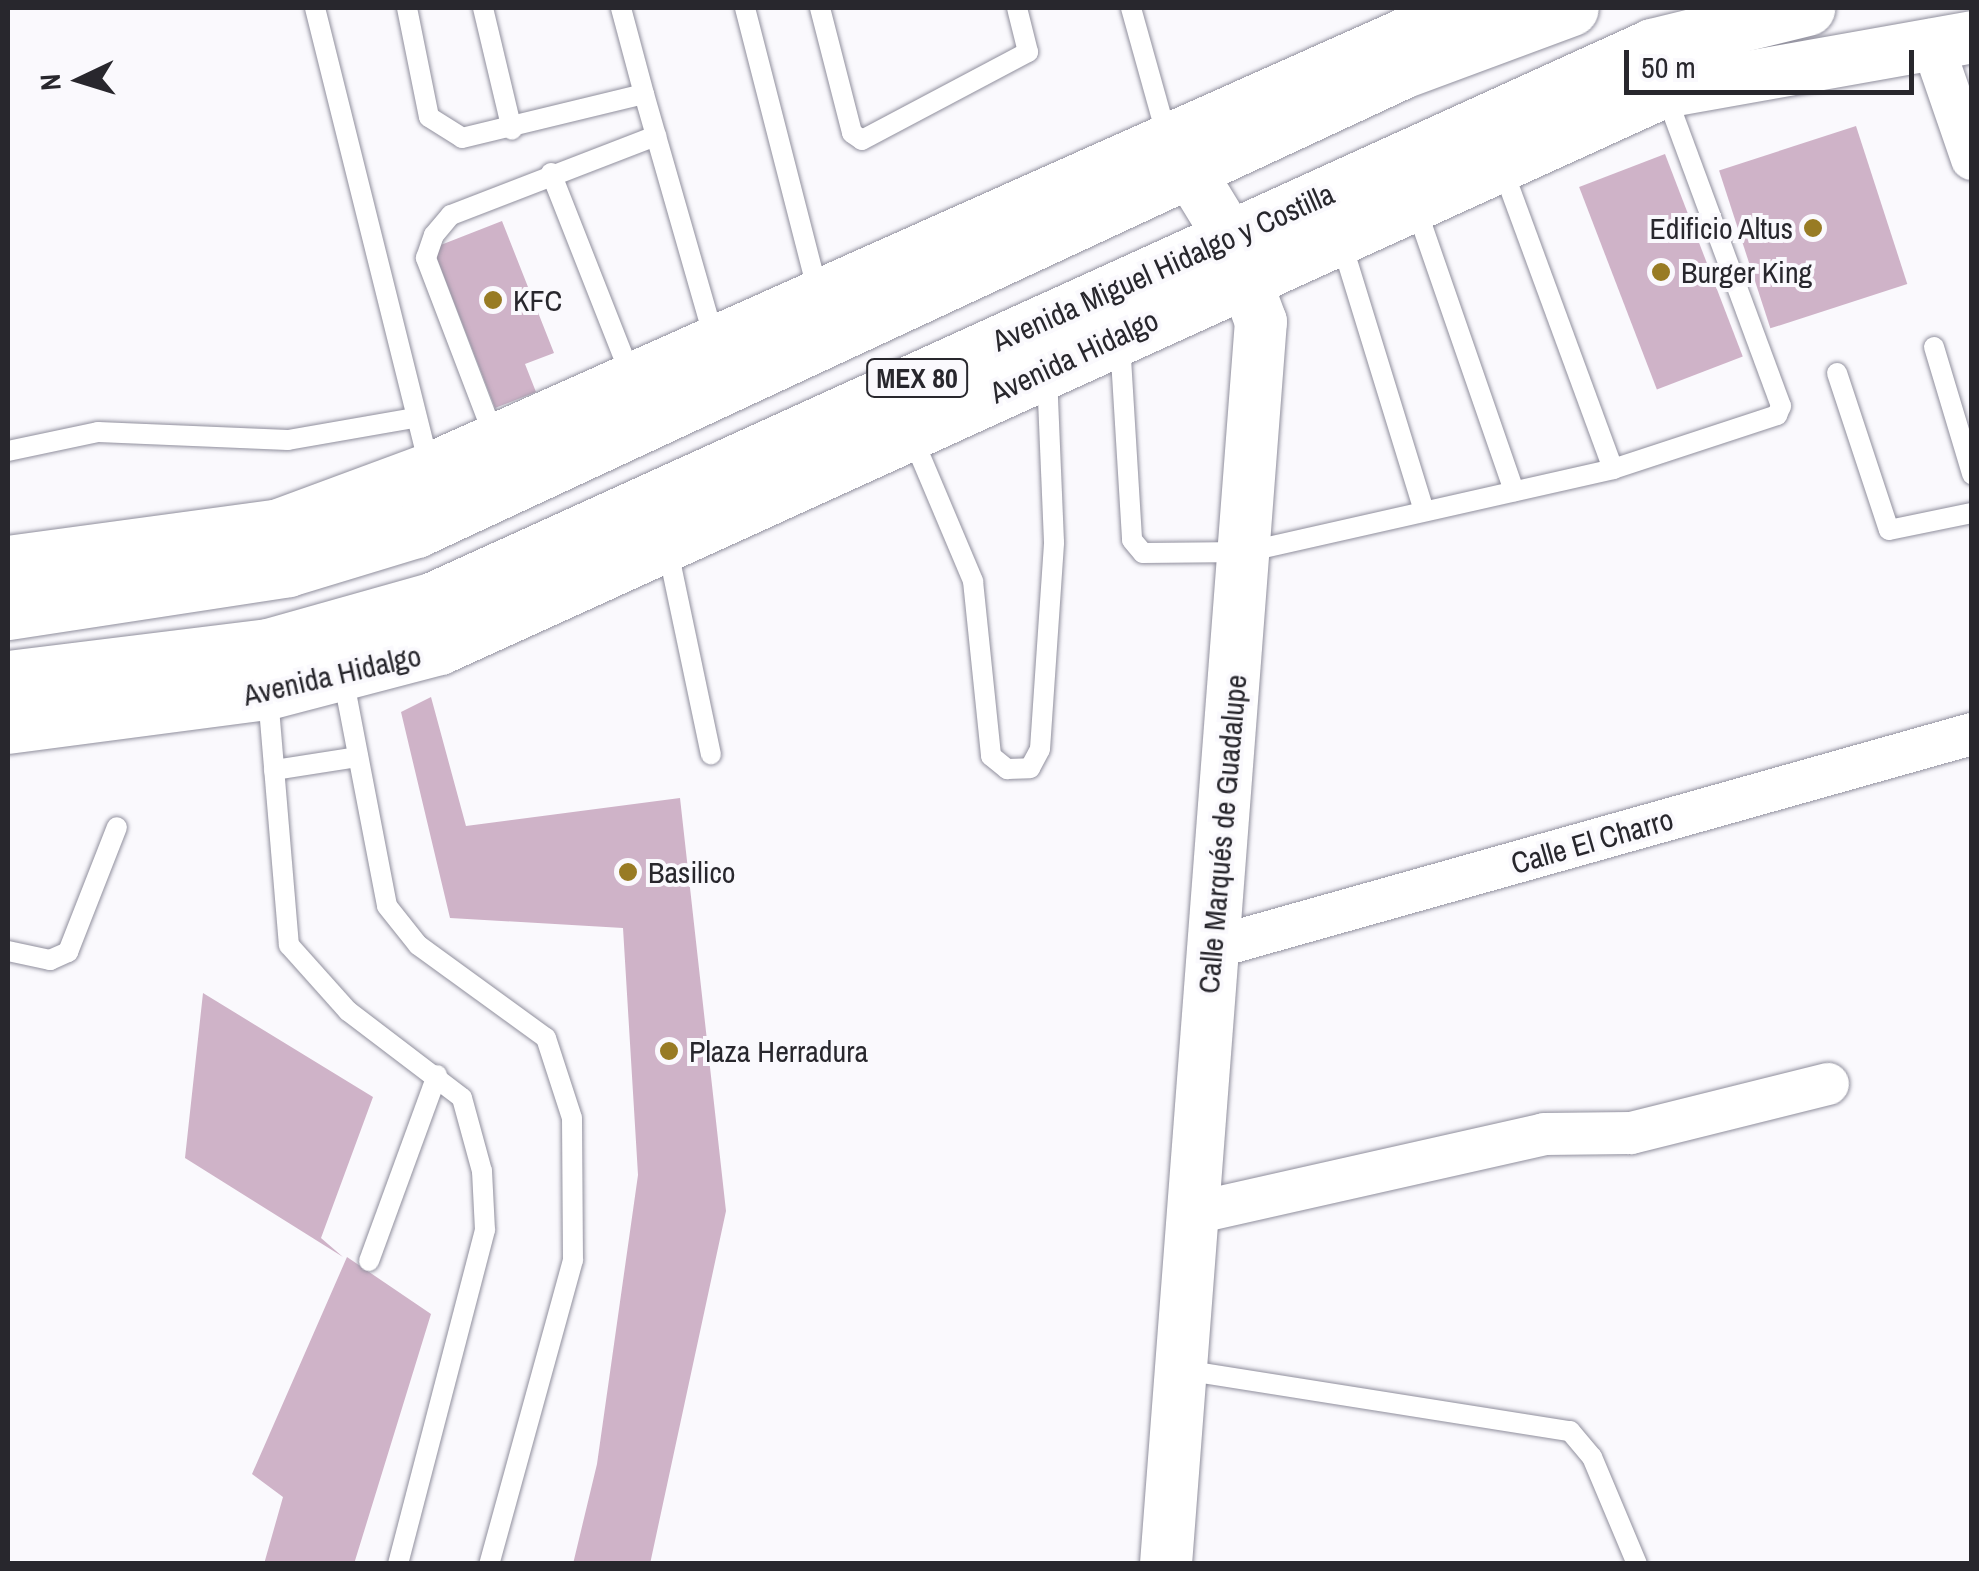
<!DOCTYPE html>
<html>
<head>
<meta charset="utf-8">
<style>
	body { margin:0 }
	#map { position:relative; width:1979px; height:1571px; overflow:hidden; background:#faf9fd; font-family:"Archivo Narrow",sans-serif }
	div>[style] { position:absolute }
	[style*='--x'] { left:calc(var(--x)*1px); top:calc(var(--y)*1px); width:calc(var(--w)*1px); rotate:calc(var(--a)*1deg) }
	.building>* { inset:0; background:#cfb3c8; transform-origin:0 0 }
	.roads { filter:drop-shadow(0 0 2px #908f9d) drop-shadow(0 0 2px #908f9d) }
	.service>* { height:20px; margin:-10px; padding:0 10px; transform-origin:10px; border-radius:10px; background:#fff }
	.minor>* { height:42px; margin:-21px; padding:0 21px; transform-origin:21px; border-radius:21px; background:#fff }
	.tertiary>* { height:52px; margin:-26px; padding:0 26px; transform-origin:26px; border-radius:26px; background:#fff }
	.primary>* { height:55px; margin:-27.5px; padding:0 27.5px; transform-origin:27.5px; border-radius:27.5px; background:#fff }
	.dots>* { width:28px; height:28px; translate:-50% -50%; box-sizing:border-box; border:5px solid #faf9fd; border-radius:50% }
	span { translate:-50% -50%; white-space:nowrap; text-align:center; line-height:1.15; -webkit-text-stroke:8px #faf9fd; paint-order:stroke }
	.shield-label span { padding:2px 8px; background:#faf9fd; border:2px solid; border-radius:8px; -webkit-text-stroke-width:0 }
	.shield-label { font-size:28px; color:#28272d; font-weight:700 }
	.poi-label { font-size:30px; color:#28272d }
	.right { translate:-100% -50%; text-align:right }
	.left { translate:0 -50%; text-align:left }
	.street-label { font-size:30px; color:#28272d }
	.frame { position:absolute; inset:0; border:10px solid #28272d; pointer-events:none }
	.north { position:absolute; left:30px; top:30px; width:100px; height:100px; -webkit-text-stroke:8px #faf9fd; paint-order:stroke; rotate:266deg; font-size:28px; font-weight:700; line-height:40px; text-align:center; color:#28272d }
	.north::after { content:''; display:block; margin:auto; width:35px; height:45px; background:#28272d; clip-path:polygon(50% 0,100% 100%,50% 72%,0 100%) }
	.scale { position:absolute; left:1624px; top:50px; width:290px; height:45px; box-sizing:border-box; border:5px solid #28272d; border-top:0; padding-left:12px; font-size:30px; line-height:35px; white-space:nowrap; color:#28272d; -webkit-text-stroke:8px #faf9fd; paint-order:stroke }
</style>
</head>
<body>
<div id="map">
	<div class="building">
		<i style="left:1856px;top:126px;width:166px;height:144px;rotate:72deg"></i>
		<i style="left:1665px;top:154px;width:217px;height:92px;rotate:69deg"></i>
		<i style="clip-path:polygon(502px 221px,554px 353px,525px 364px,536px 392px,495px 408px,433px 248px)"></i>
		<i style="clip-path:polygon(431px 697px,466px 826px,680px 798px,726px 1211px,650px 1564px,573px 1564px,597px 1464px,638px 1175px,623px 928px,450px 918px,401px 712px)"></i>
		<i style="clip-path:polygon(203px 993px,373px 1097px,321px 1238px,343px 1257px,185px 1158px)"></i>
		<i style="clip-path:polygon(347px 1257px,431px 1314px,354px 1564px,264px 1564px,283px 1497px,252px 1474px)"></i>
	</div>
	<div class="roads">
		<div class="service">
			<i style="--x:315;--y:8;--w:472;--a:76"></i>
			<i style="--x:407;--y:8;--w:111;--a:78.6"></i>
			<i style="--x:429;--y:117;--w:39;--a:32"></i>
			<i style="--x:462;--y:138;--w:187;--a:-13.6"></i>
			<i style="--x:644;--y:94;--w:89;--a:-105"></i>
			<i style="--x:483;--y:8;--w:125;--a:76.6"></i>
			<i style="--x:745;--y:8;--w:297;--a:75.6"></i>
			<i style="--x:820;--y:8;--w:129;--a:75.6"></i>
			<i style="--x:852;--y:133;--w:12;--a:35"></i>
			<i style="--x:862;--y:140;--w:188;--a:-27.9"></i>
			<i style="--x:1028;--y:52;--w:45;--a:-104"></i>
			<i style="--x:1131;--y:8;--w:134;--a:74.4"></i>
			<i style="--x:644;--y:94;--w:258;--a:74"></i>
			<i style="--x:551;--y:173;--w:221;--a:68.5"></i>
			<i style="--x:1415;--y:205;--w:303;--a:70.9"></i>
			<i style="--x:1341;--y:241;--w:282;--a:72.9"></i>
			<i style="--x:1120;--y:342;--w:198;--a:86.5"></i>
			<i style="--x:1132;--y:540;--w:17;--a:50"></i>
			<i style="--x:1143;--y:553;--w:103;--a:-0.6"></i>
			<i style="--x:1246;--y:552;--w:376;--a:-12.7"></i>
			<i style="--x:1613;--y:469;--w:322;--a:-110.2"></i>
			<i style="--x:1934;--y:347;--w:133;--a:73.3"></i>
			<i style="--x:1837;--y:373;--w:165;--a:71.7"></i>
			<i style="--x:1889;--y:530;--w:85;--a:-11.6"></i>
			<i style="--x:911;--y:434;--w:160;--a:67.1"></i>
			<i style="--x:973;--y:581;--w:176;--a:84.1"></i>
			<i style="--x:991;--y:756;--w:21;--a:39"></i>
			<i style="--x:1007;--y:769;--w:23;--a:-2"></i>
			<i style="--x:1030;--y:768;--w:21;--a:-62"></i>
			<i style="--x:1040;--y:749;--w:207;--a:-86.1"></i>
			<i style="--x:1054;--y:542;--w:167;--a:-92.4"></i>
			<i style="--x:495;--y:439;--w:194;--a:-110.9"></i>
			<i style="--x:426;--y:258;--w:24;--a:-71"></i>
			<i style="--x:434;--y:235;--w:26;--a:-50"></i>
			<i style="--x:451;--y:215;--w:220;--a:-21.1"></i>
			<i style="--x:8;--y:451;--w:92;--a:-11.9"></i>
			<i style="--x:98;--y:432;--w:190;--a:2.4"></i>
			<i style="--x:288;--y:440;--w:128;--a:-9.9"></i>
			<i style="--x:1613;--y:469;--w:173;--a:-18.2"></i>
			<i style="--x:1777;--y:415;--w:10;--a:-66"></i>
			<i style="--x:1781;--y:406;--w:334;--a:-110.3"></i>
			<i style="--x:667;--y:546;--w:213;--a:78.1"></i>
			<i style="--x:343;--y:677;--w:233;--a:79.1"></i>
			<i style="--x:387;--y:906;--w:50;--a:51.5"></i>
			<i style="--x:418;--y:945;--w:158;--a:36"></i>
			<i style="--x:546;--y:1038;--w:84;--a:72"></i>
			<i style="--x:572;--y:1118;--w:142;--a:89.6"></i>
			<i style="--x:573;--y:1260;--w:315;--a:105.4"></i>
			<i style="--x:268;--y:696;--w:250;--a:85.2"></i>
			<i style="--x:289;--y:945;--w:89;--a:48.2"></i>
			<i style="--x:348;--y:1011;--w:143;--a:37.3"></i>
			<i style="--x:462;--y:1098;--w:76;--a:74.7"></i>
			<i style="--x:482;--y:1171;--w:59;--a:87.1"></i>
			<i style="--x:485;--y:1230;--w:345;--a:104.6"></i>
			<i style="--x:274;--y:770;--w:85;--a:-8.8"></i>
			<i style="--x:8;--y:951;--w:43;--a:12.1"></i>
			<i style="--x:50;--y:960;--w:20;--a:-24"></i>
			<i style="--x:68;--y:952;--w:134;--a:-68.6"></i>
			<i style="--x:369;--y:1261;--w:198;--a:-69.9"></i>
			<i style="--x:1183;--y:1370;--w:392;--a:9"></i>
			<i style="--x:1570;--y:1431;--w:34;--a:50"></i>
			<i style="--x:1592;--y:1457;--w:116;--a:67.2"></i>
		</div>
		<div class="minor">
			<i style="--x:1931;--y:40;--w:126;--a:71"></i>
			<i style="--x:1212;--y:948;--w:790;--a:-15.73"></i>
			<i style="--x:1190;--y:1214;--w:363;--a:-12.7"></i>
			<i style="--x:1544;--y:1134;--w:87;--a:-0.7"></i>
			<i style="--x:1631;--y:1133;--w:203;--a:-14"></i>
		</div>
		<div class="tertiary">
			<i style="--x:8;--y:562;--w:270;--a:-7.7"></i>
			<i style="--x:276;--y:526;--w:164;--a:-20.3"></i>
			<i style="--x:430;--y:469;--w:1132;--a:-24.03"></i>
			<i style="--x:8;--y:728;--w:262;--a:-7.5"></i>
			<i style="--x:268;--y:694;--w:178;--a:-14.7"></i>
			<i style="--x:440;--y:649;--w:1345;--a:-24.47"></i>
			<i style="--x:1664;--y:92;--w:313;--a:-10.1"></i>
			<i style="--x:1166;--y:1564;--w:1246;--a:-85.63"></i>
			<i style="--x:1261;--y:322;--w:92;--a:-110.4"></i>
			<i style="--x:1229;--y:236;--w:75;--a:-121.4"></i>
		</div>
		<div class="primary">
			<i style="--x:8;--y:612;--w:283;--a:-8.7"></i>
			<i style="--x:288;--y:569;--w:134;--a:-16.9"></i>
			<i style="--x:416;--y:530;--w:1088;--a:-24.96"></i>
			<i style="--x:1402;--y:71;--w:180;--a:-20.4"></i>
			<i style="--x:8;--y:678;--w:262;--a:-7"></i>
			<i style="--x:268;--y:646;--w:170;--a:-15.7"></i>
			<i style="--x:432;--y:600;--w:1340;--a:-24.42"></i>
			<i style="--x:1652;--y:46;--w:160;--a:-13.8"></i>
		</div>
	</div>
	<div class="dots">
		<i style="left:1813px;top:228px;background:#987b24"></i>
		<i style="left:1661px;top:272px;background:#987b24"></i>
		<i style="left:493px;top:300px;background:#987b24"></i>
		<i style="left:628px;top:872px;background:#987b24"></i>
		<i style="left:669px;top:1051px;background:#987b24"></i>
	</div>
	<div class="shield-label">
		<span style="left:917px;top:378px">MEX 80</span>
	</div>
	<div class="poi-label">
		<span class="right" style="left:1793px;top:228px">Edificio Altus</span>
		<span class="left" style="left:1681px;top:272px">Burger King</span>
		<span class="left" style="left:513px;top:300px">KFC</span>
		<span class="left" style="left:648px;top:872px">Basilico</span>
		<span class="left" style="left:689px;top:1051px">Plaza Herradura</span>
	</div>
	<div class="street-label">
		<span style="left:1163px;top:267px;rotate:-24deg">Avenida Miguel Hidalgo y Costilla</span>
		<span style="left:1074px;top:356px;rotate:-25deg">Avenida Hidalgo</span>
		<span style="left:332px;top:675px;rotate:-13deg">Avenida Hidalgo</span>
		<span style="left:1222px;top:834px;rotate:-85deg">Calle Marqués de Guadalupe</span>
		<span style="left:1592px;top:841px;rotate:-16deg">Calle El Charro</span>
	</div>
	<div class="frame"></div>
	<div class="north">N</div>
	<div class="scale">50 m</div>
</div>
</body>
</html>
